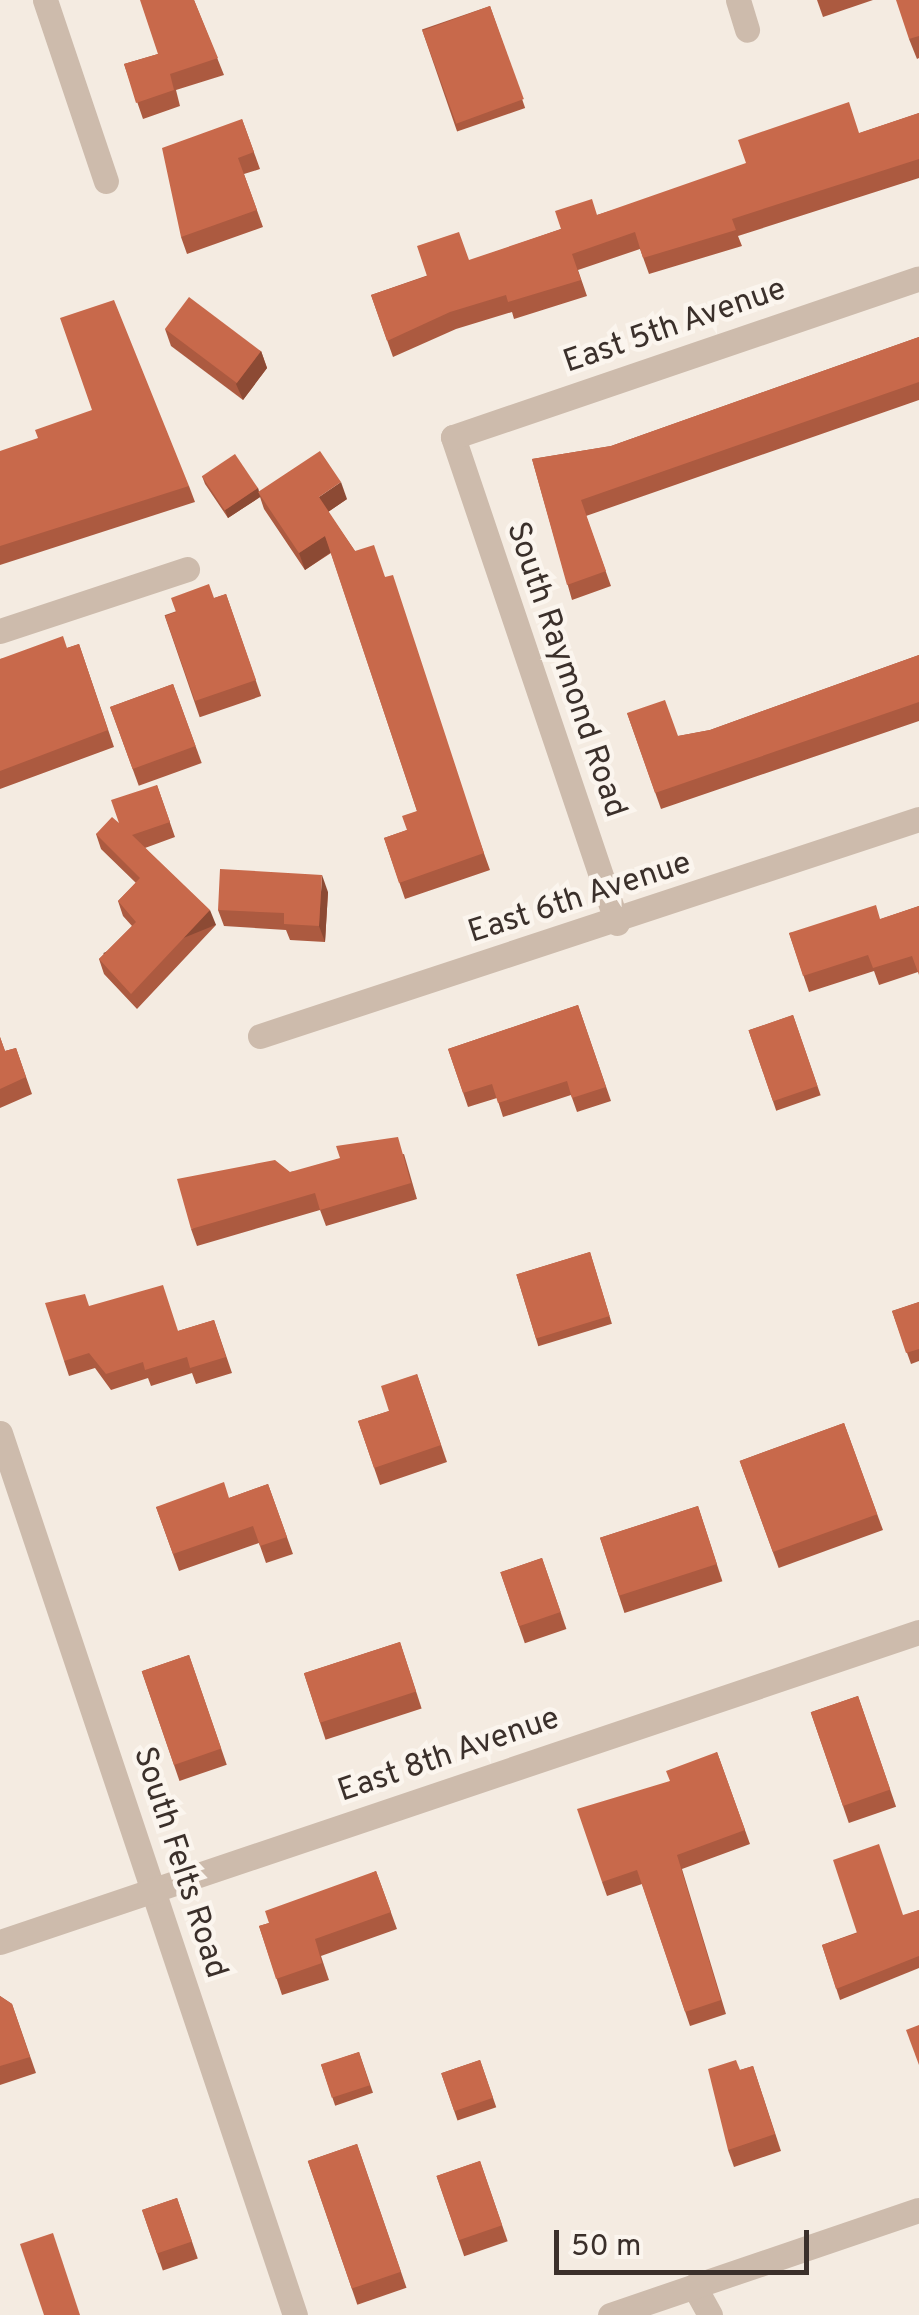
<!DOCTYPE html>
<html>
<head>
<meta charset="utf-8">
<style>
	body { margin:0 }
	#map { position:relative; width:919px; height:2315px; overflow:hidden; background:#f4ebe1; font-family:Overpass,sans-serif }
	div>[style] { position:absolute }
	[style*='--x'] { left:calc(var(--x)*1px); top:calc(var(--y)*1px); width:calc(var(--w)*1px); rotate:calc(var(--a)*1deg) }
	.minor>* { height:25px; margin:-12.5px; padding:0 12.5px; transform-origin:12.5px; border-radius:12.5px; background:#cdbbac }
	.wall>* { inset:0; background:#ac5a40; transform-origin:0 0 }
	.shaded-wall>* { inset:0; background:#8c4a34; transform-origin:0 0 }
	.building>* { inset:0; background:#c8694b; transform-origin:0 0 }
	span { translate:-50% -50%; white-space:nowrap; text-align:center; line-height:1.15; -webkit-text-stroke:9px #fbf5ee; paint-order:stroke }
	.street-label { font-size:32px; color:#3b302b }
	.scale { position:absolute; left:554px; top:2230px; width:255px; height:45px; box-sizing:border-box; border:5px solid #3b302b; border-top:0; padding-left:12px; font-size:30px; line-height:35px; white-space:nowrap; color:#3b302b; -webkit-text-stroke:8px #fbf5ee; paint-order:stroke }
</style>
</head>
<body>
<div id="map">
	<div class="minor">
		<i style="--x:45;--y:0;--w:191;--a:71.4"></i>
		<i style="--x:738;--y:0;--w:31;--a:73"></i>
		<i style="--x:0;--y:631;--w:197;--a:-18.3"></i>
		<i style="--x:617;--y:923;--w:513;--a:-108.65"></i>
		<i style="--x:453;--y:437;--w:492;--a:-18.8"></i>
		<i style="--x:260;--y:1036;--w:694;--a:-18.23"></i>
		<i style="--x:0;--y:1433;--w:930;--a:71.51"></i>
		<i style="--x:0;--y:1942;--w:970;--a:-18.64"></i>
		<i style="--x:694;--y:2286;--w:33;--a:61"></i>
		<i style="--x:610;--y:2315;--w:326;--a:-18.8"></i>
	</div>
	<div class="wall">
		<i style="clip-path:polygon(194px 0,224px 75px,176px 90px,180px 106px,143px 119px,124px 64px,158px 54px)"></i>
		<i style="clip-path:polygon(817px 0,873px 0,823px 17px)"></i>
		<i style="clip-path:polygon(919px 0,919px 58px,917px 59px,909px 39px)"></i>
		<i style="left:490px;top:6px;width:108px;height:72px;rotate:71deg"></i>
		<i style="clip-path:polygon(919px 113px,919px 178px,738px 236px,742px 246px,649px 274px,640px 249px,578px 270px,587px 296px,514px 319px,512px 312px,456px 329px,393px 357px,371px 295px,561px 229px,597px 215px,860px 133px)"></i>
		<i style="clip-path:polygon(242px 119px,260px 169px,244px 174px,263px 227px,187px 254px,181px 237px)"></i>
		<i style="clip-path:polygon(165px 329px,261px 351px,267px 368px,243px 400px,171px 346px)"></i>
		<i style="clip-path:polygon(919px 337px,919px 400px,586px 516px,611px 586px,572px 600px,532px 459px,611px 446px)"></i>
		<i style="clip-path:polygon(0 451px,189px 486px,195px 502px,0 565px)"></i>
		<i style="clip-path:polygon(202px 476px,258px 488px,259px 492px,347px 499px,328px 512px,355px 551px,385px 577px,490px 870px,405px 899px,384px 838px,407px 830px,417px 811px,331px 553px,305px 570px,264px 509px,260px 497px,228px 518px,205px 484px)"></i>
		<i style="left:226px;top:594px;width:108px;height:65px;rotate:71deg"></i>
		<i style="clip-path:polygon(79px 644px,114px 747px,0 789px,0 659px,67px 648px)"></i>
		<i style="clip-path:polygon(919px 655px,919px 721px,661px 809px,627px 713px,678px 736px,710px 730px)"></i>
		<i style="left:173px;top:684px;width:84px;height:67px;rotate:70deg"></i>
		<i style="clip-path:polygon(157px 785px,175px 837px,145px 848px,216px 925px,137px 1009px,104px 974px,99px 959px,132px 926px,123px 916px,118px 901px,136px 883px,101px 849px,96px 834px,119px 823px)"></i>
		<i style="clip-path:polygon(328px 892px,325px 942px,290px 940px,286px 930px,224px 926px,218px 910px)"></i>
		<i style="clip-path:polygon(919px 906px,918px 972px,879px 985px,874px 971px,809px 992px,789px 933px,881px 919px)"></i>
		<i style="clip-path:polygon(578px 1005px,611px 1101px,577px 1112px,571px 1095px,503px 1117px,497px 1098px,468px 1107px,448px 1049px)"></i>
		<i style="left:793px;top:1015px;width:85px;height:47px;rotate:71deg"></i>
		<i style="clip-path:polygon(0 1037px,5px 1051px,16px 1048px,32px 1094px,0 1108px)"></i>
		<i style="clip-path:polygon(404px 1154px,417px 1199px,326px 1226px,320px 1210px,197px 1246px,191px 1229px,290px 1172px)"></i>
		<i style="left:590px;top:1252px;width:75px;height:77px;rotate:73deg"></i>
		<i style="clip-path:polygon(919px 1302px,919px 1361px,911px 1364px,892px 1311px)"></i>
		<i style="clip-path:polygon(89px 1306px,178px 1331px,214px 1320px,232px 1373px,196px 1384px,192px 1373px,151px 1386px,148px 1378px,111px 1390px,95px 1368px,69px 1376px,64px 1361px)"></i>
		<i style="clip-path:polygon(417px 1374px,447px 1462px,380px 1485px,358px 1421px,389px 1411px)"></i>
		<i style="left:844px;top:1423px;width:114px;height:111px;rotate:70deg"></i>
		<i style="clip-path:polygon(268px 1484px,293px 1554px,266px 1563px,259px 1543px,179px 1571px,156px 1507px,229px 1498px)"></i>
		<i style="left:698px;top:1506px;width:79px;height:103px;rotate:72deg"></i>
		<i style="left:542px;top:1558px;width:75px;height:44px;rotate:71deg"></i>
		<i style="left:400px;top:1642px;width:70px;height:101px;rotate:72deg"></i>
		<i style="left:189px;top:1655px;width:116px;height:50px;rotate:71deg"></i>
		<i style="left:858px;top:1696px;width:117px;height:50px;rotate:71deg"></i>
		<i style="clip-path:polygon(717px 1752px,750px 1844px,682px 1869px,726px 2014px,690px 2026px,642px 1884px,607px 1896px,602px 1882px,670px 1781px)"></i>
		<i style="clip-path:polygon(376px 1871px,397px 1929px,321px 1956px,329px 1980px,282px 1995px,259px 1926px,269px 1923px)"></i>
		<i style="clip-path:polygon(919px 1910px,919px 1968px,840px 2000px,822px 1945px)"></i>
		<i style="clip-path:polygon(0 1996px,12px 2004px,36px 2073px,0 2085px)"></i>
		<i style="left:359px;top:2052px;width:43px;height:40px;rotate:71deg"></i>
		<i style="left:480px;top:2060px;width:50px;height:41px;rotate:71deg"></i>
		<i style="clip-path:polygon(753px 2066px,781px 2151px,734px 2167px,728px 2150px,740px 2070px)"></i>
		<i style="left:357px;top:2144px;width:152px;height:52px;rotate:71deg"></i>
		<i style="left:480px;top:2161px;width:85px;height:46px;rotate:71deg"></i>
		<i style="left:177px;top:2198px;width:64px;height:37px;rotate:71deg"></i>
	</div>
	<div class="shaded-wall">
		<i style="clip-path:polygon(261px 351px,267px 368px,243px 400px,236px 384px)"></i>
		<i style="clip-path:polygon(341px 482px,347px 499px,325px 514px,319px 497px)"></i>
		<i style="clip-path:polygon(258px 488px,260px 497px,228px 518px,225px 510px)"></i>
		<i style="clip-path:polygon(325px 536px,331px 552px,305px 570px,299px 553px)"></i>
		<i style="clip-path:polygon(322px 875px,328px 892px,325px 942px,319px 926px)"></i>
		<i style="left:210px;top:910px;width:16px;height:115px;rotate:68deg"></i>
	</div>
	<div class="building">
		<i style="clip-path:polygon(140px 0,194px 0,218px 58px,170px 74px,174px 90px,136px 103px,124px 64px,158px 54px)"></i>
		<i style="clip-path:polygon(896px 0,919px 0,919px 36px,909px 39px)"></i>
		<i style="left:490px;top:6px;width:99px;height:72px;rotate:70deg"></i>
		<i style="clip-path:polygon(849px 102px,859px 133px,919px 113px,919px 159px,732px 219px,736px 230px,643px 258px,635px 232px,572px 254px,581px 280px,508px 302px,506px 295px,450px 312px,387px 341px,371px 295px,427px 276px,417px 246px,459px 232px,469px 260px,561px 229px,555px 211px,592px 199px,597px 215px,746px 163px,738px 140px)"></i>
		<i style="clip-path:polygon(242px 119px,254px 152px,238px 158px,257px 210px,181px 237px,162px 148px)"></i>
		<i style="left:189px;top:297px;width:90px;height:40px;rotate:37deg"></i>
		<i style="clip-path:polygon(114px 300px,189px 486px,0 546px,0 451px,38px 438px,35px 430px,92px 410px,60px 318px)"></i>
		<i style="clip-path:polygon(919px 337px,919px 382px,581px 500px,606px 571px,567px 585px,532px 459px,611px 446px)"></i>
		<i style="clip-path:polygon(320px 451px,341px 482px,319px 497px,355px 551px,374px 545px,385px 577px,393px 575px,484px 853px,399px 883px,384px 838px,407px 830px,402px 816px,417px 811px,325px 536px,299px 553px,258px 492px)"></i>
		<i style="left:235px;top:454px;width:41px;height:40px;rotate:56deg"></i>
		<i style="clip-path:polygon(209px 584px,214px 598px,226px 594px,256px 680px,195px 701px,165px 616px,176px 612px,171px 598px)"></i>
		<i style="clip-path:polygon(63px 636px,67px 648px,79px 644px,108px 730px,0 771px,0 659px)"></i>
		<i style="clip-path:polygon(919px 655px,919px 702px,655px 793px,627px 713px,665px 700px,678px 736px,710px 730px)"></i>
		<i style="left:173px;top:684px;width:66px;height:67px;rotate:70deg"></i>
		<i style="clip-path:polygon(157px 785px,170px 822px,132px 835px,210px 910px,131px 994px,99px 959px,136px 922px,118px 901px,140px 878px,96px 834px,112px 817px,119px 823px,111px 800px)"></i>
		<i style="clip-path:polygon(220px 869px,322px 875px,319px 926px,284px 924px,284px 913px,218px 910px)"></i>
		<i style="clip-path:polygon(876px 905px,880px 919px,919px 906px,919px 975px,912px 956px,873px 968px,868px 955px,803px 976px,789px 933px)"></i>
		<i style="clip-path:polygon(578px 1005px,606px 1087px,572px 1098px,567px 1081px,498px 1103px,492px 1084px,463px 1093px,448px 1049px)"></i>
		<i style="left:793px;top:1015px;width:75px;height:47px;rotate:71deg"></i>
		<i style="clip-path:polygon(0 1037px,5px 1051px,16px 1048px,26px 1077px,0 1089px)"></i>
		<i style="clip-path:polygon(398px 1137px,411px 1183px,320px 1210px,315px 1193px,191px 1229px,177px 1179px,275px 1160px,290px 1172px,340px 1158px,336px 1146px)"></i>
		<i style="left:590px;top:1252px;width:67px;height:77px;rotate:73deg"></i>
		<i style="clip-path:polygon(163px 1285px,178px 1331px,214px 1320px,226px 1357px,190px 1368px,187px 1357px,145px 1370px,143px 1362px,106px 1374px,89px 1353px,64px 1361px,45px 1303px,85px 1294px,89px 1306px)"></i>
		<i style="clip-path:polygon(919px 1302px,919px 1349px,906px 1353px,892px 1311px)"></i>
		<i style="clip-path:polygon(417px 1374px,441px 1445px,374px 1468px,358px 1421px,389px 1411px,381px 1386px)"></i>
		<i style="left:844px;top:1423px;width:97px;height:111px;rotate:70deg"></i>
		<i style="clip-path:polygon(224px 1482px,229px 1498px,268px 1484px,287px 1537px,260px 1546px,253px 1526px,173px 1554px,156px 1507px)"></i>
		<i style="left:698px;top:1506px;width:61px;height:103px;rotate:72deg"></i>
		<i style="left:542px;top:1558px;width:57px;height:44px;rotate:71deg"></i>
		<i style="left:400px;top:1642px;width:52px;height:101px;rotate:72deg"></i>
		<i style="left:189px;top:1655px;width:99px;height:50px;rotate:71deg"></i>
		<i style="left:858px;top:1696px;width:99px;height:50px;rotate:71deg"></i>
		<i style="clip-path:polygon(717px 1752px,745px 1830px,677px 1855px,721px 2000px,685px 2012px,637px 1870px,602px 1882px,577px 1809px,670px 1781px,666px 1771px)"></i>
		<i style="clip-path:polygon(879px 1844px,903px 1915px,919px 1910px,919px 1956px,836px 1989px,822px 1945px,857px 1933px,833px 1860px)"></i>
		<i style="clip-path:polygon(376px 1871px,391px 1912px,315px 1939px,322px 1963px,276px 1979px,259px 1926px,269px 1923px,265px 1911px)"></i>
		<i style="clip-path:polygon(0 1996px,12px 2004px,30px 2057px,0 2066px)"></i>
		<i style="clip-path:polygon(919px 2025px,919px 2065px,906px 2030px)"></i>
		<i style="left:359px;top:2052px;width:35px;height:40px;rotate:72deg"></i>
		<i style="left:480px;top:2060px;width:40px;height:41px;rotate:71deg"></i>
		<i style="clip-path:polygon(736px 2060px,740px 2070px,753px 2066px,775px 2134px,728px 2150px,708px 2069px)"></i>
		<i style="left:357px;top:2144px;width:135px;height:52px;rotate:71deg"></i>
		<i style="left:480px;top:2161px;width:68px;height:46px;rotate:71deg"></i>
		<i style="left:177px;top:2198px;width:46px;height:37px;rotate:71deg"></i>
		<i style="clip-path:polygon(53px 2233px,80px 2315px,44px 2315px,20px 2244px)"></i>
	</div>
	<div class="street-label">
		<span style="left:675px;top:327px;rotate:-19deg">East 5th Avenue</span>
		<span style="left:565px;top:670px;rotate:71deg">South Raymond Road</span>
		<span style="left:580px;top:899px;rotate:-18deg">East 6th Avenue</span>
		<span style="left:449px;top:1756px;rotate:-19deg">East 8th Avenue</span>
		<span style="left:179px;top:1863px;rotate:72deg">South Felts Road</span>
	</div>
	<div class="scale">50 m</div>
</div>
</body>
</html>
